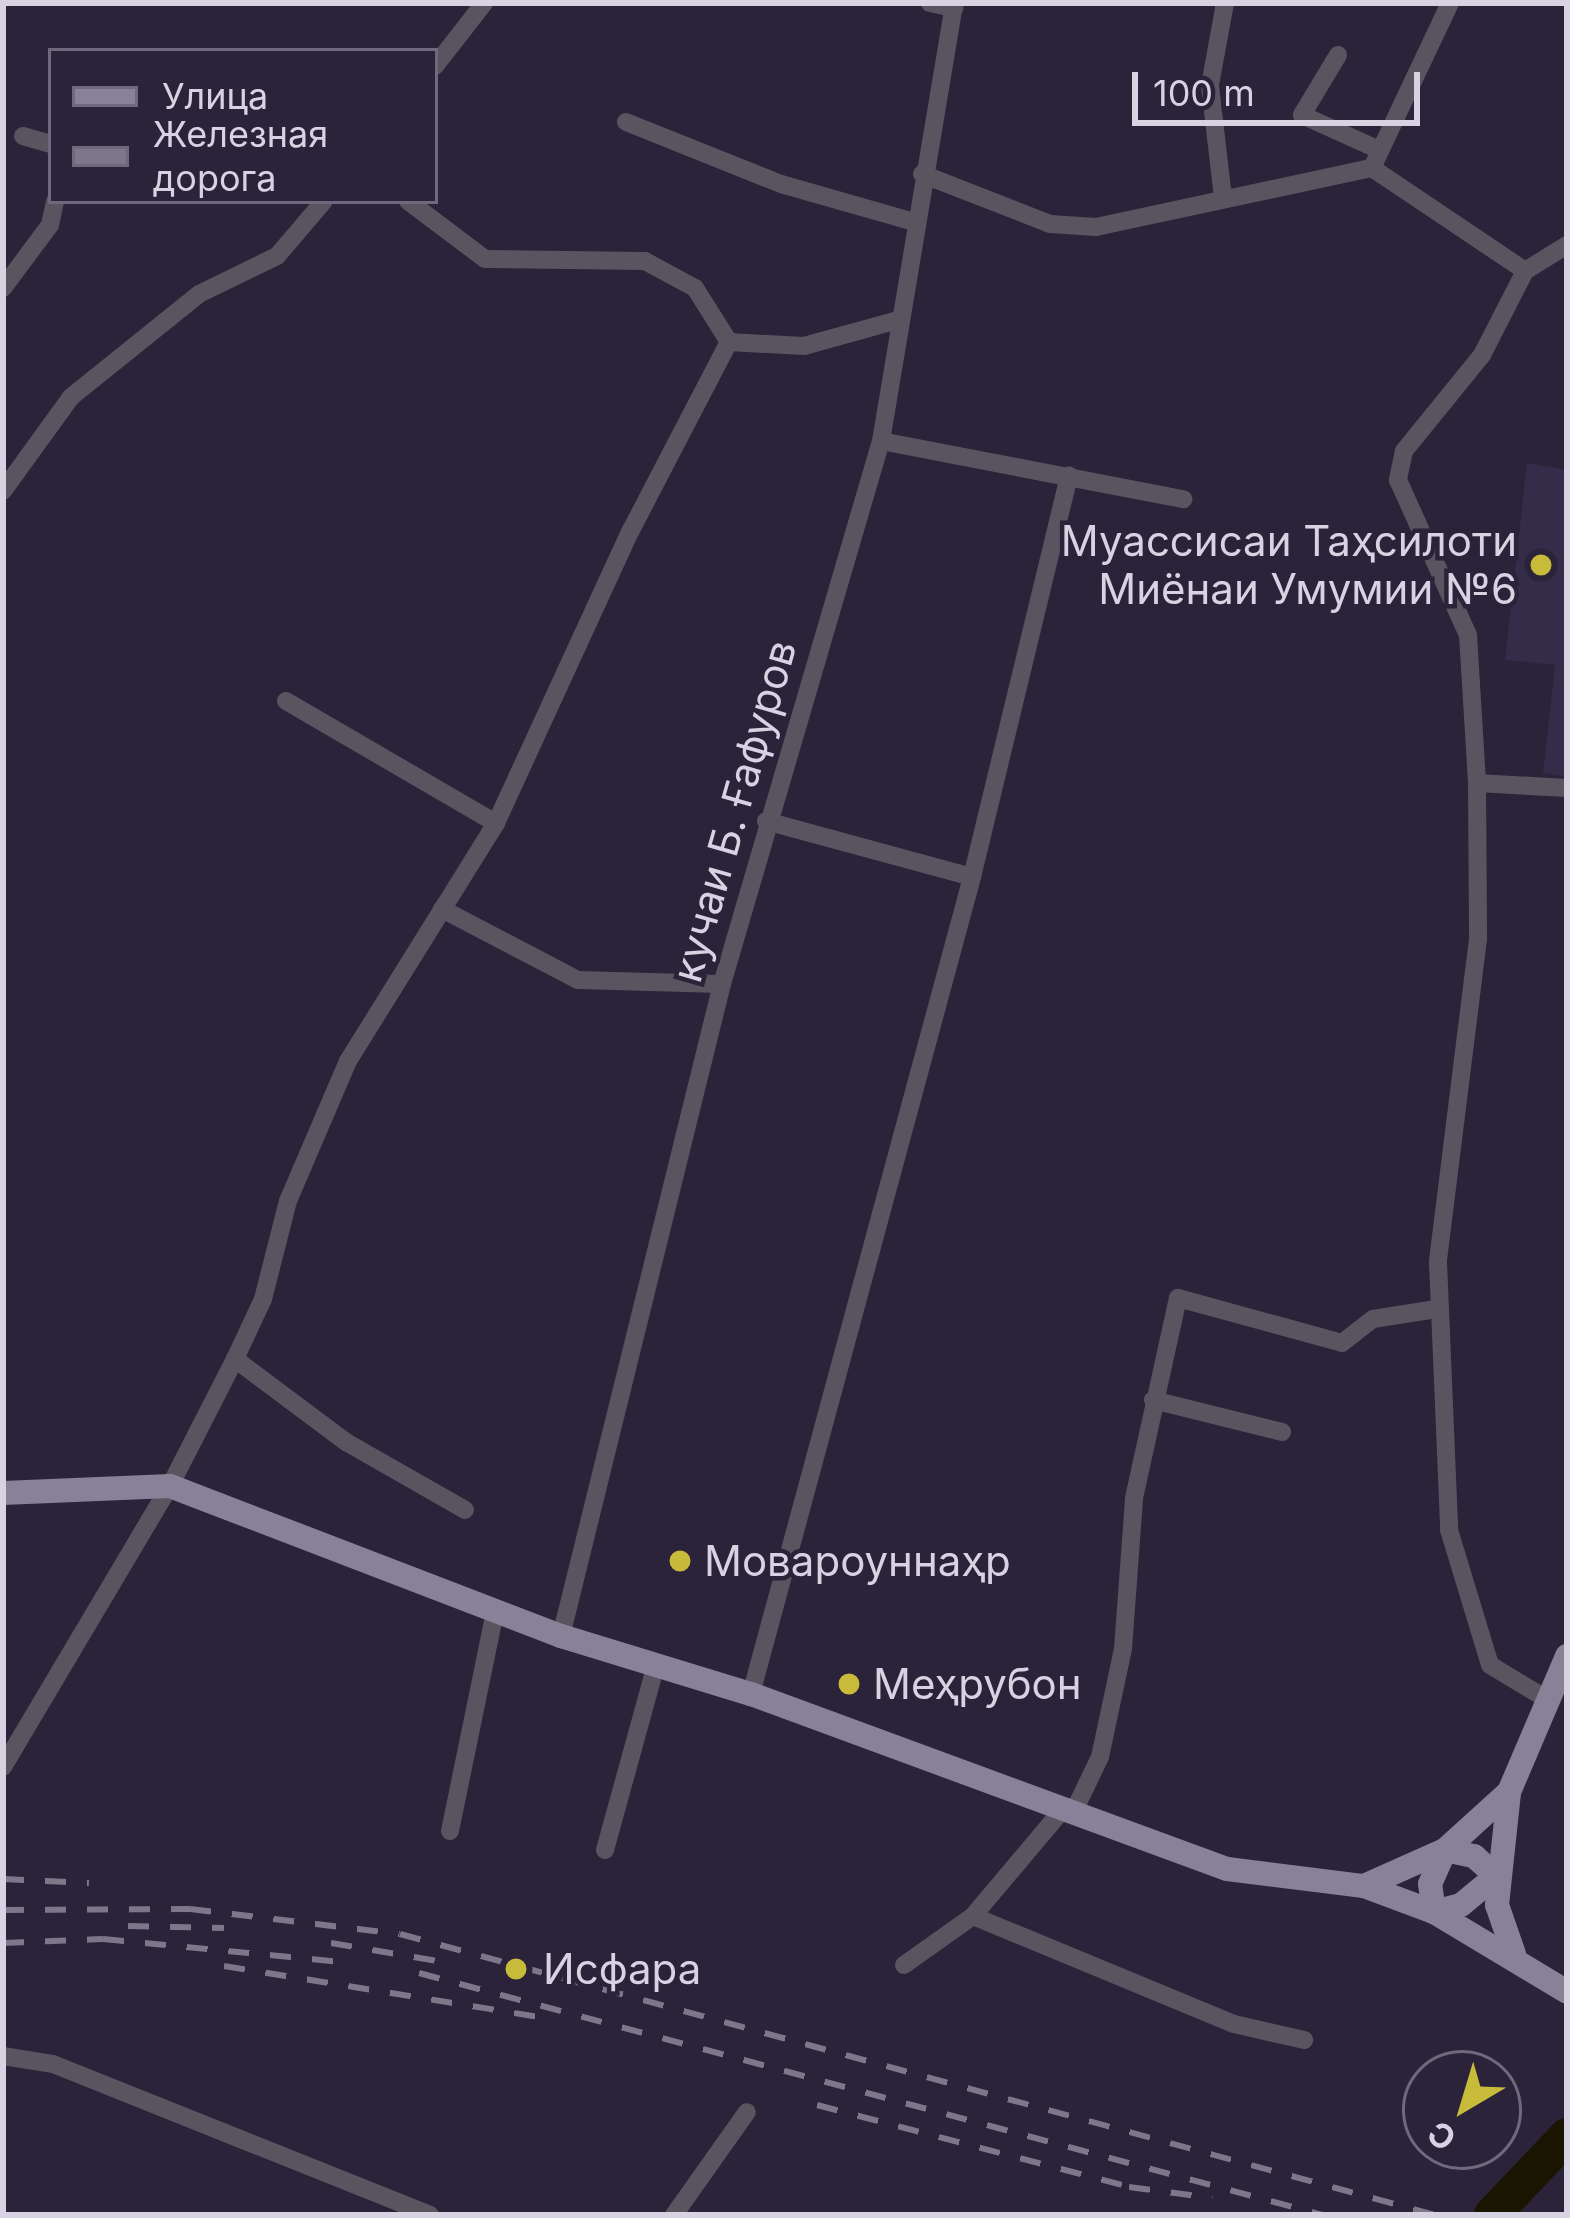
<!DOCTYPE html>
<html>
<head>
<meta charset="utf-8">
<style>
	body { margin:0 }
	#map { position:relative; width:1570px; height:2218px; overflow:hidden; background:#2a2339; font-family:Inter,sans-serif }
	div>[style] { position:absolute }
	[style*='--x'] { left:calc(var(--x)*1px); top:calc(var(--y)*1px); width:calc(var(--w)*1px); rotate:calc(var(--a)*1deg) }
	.built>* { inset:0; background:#342c48 }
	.river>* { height:36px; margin:-18px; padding:0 18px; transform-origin:18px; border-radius:18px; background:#191500 }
	.minor>* { height:18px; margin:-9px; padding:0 9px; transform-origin:9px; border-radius:9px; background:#585561 }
	.major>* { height:24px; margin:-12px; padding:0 12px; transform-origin:12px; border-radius:12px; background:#888299 }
	.rail>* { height:6px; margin-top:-3px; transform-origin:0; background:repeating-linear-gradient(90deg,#7c7789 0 21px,transparent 0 42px) }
	.dots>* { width:33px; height:33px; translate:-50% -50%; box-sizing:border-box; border:6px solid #2a2339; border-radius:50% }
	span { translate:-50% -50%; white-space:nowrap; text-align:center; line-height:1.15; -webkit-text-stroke:9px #2a2339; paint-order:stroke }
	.poi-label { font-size:42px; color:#d7d3e2 }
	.right { translate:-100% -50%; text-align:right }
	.left { translate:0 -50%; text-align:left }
	.street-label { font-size:42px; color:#d7d3e2 }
	.frame { position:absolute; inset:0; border:6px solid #d7d3e2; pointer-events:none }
	.legend { position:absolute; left:48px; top:48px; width:390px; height:156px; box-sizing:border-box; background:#2a2339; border:3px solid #6f697d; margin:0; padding:15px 21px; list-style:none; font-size:36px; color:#d7d3e2 }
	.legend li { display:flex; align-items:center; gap:24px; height:60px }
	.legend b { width:60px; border:3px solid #6f697d }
	.north { position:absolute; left:1402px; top:2050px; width:120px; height:120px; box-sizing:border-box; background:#2a2339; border:3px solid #6f697d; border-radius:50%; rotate:218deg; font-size:33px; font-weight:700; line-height:48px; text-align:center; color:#d7d3e2 }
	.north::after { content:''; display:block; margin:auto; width:42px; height:54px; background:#c9bb3a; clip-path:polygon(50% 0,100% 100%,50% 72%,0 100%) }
	.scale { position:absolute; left:1132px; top:72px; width:288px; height:54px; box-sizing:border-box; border:6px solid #d7d3e2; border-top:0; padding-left:15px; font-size:36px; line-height:42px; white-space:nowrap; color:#d7d3e2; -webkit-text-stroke:9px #2a2339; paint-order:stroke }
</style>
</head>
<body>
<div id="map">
	<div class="built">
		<i style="clip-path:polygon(1527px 463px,1567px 470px,1567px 777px,1543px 773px,1555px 665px,1505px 660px)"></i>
	</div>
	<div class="river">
		<i style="--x:1492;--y:2215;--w:109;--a:-46.5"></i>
	</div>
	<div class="minor">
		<i style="--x:930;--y:3;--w:25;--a:12"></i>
		<i style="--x:1338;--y:55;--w:70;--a:121"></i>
		<i style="--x:1302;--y:115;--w:85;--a:24.4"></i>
		<i style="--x:435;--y:66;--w:80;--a:-52.1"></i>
		<i style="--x:626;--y:122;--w:167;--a:21.8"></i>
		<i style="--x:781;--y:184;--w:138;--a:15.9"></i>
		<i style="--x:23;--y:136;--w:29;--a:16"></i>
		<i style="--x:1372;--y:168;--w:184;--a:33.9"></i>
		<i style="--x:1525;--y:271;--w:94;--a:117.1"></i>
		<i style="--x:1482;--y:355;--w:124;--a:129.1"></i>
		<i style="--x:1404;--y:451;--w:30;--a:102"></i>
		<i style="--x:1398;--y:480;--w:170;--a:65.7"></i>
		<i style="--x:1468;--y:635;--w:148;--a:86.5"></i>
		<i style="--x:1477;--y:783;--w:156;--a:89.6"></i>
		<i style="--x:1478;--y:939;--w:325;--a:97.1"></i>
		<i style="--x:1438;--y:1262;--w:268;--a:87.6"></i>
		<i style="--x:1449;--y:1530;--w:141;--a:73.1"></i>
		<i style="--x:1490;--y:1665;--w:70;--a:31"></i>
		<i style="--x:1372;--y:168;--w:183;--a:-64.7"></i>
		<i style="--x:922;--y:174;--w:137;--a:21.3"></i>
		<i style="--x:1050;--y:224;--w:46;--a:3.7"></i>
		<i style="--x:1096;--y:227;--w:282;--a:-12.1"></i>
		<i style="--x:1223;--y:198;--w:114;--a:-96.6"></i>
		<i style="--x:1210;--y:85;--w:83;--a:-79.6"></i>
		<i style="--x:408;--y:201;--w:96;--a:37"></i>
		<i style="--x:485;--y:259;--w:160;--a:0.7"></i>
		<i style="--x:645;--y:261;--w:57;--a:28.4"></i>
		<i style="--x:695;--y:288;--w:64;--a:57.8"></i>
		<i style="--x:729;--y:342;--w:75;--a:3.1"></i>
		<i style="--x:804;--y:346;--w:98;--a:-15.5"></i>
		<i style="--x:1525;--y:271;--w:49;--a:-31.8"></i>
		<i style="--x:3;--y:288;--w:79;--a:-53.3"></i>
		<i style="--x:50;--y:225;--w:25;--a:-78"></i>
		<i style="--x:881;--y:441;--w:308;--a:10.9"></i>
		<i style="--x:3;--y:491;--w:116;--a:-54.1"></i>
		<i style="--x:71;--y:397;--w:164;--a:-38.8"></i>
		<i style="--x:199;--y:294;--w:87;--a:-26"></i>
		<i style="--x:277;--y:256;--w:72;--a:-49.5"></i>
		<i style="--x:286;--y:701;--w:243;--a:30.2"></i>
		<i style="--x:1477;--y:783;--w:90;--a:3.2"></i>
		<i style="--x:766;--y:821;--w:213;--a:15.2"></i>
		<i style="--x:442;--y:909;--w:153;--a:27.6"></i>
		<i style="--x:578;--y:980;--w:144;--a:1.6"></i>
		<i style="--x:235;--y:1359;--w:139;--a:36.8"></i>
		<i style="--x:346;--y:1442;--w:137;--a:29.7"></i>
		<i style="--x:1153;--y:1400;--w:133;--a:13.9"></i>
		<i style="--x:561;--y:1636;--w:672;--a:-76.13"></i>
		<i style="--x:722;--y:984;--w:566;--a:-73.68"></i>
		<i style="--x:881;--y:441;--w:444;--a:-80.5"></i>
		<i style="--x:751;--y:1694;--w:846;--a:-74.86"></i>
		<i style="--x:972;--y:877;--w:413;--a:-76.4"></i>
		<i style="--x:3;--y:1767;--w:327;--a:-59.3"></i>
		<i style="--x:170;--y:1486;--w:143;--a:-62.9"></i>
		<i style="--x:235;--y:1359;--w:66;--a:-65"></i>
		<i style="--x:263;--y:1299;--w:101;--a:-75.7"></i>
		<i style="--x:288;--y:1201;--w:152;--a:-66.8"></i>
		<i style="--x:348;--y:1061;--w:280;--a:-58.1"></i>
		<i style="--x:496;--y:823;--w:320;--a:-65.3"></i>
		<i style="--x:630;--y:532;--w:214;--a:-62.5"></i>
		<i style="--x:1074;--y:1811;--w:60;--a:-64.3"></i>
		<i style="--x:1100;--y:1757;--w:110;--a:-78"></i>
		<i style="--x:1123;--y:1649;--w:151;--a:-85.8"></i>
		<i style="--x:1134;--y:1498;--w:205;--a:-77.6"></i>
		<i style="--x:1178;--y:1298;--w:170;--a:15.3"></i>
		<i style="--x:1342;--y:1343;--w:39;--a:-38"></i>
		<i style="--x:1373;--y:1319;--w:64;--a:-9"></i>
		<i style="--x:450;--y:1831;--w:225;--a:-78.4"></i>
		<i style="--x:605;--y:1850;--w:192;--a:-74.6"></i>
		<i style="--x:973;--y:1916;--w:282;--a:22.5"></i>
		<i style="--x:1234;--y:2024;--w:72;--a:12.9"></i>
		<i style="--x:904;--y:1965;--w:85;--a:-35.4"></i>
		<i style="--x:973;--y:1916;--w:141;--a:-49.9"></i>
		<i style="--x:3;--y:2056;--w:51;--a:9.1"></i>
		<i style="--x:53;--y:2064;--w:406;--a:21.8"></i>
		<i style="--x:674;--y:2215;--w:126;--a:-54.7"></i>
	</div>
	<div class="major">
		<i style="--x:3;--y:1493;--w:167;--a:-2.4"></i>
		<i style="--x:170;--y:1486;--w:419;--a:21"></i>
		<i style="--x:561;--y:1636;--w:199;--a:17"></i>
		<i style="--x:751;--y:1694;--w:507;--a:20.19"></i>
		<i style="--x:1227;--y:1869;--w:138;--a:7.1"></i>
		<i style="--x:1364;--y:1886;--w:75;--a:20.4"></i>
		<i style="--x:1434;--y:1912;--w:155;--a:31"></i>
		<i style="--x:1364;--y:1886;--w:89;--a:-24"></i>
		<i style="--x:1445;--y:1850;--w:30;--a:12"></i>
		<i style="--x:1474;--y:1856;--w:30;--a:42"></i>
		<i style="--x:1434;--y:1912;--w:28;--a:-98"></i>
		<i style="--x:1430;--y:1884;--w:37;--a:-66"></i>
		<i style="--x:1445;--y:1850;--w:86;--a:-42.2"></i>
		<i style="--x:1434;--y:1912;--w:28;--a:-15"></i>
		<i style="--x:1461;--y:1905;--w:45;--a:-39.6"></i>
		<i style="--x:1514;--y:1954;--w:52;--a:-109.1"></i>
		<i style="--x:1497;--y:1905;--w:114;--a:-83.9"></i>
		<i style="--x:1509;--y:1792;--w:148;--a:-66.9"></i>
	</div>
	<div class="rail">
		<i style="--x:3;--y:1879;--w:86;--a:2.7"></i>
		<i style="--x:3;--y:1910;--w:187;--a:-0.3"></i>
		<i style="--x:190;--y:1909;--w:211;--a:6.8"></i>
		<i style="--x:400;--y:1934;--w:1072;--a:15.19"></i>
		<i style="--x:128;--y:1926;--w:96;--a:1.2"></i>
		<i style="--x:3;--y:1943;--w:100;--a:-2.3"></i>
		<i style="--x:103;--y:1939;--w:252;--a:5.5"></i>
		<i style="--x:331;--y:1943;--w:114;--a:9.6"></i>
		<i style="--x:224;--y:1966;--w:330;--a:9.2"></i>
		<i style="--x:419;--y:1973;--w:936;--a:14.99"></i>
		<i style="--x:817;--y:2105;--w:323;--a:14.7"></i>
		<i style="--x:1129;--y:2187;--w:84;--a:7.5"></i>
	</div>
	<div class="dots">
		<i style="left:1541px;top:565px;background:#c9bb3a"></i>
		<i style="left:680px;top:1561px;background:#c9bb3a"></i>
		<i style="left:849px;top:1684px;background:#c9bb3a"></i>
		<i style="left:516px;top:1969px;background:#c9bb3a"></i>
	</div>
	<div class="poi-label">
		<span class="right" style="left:1517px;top:565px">Муассисаи Таҳсилоти<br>Миёнаи Умумии №6</span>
		<span class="left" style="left:704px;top:1561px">Мовароуннаҳр</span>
		<span class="left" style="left:873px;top:1684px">Меҳрубон</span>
		<span class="left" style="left:543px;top:1969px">Исфара</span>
	</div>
	<div class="street-label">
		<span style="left:734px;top:811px;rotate:-74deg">кучаи Б. Ғафуров</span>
	</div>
	<div class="frame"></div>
	<ul class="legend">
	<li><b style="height:15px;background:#888299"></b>Улица</li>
	<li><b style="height:15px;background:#7c7789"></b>Железная дорога</li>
	</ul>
	<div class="north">С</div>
	<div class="scale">100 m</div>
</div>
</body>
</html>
